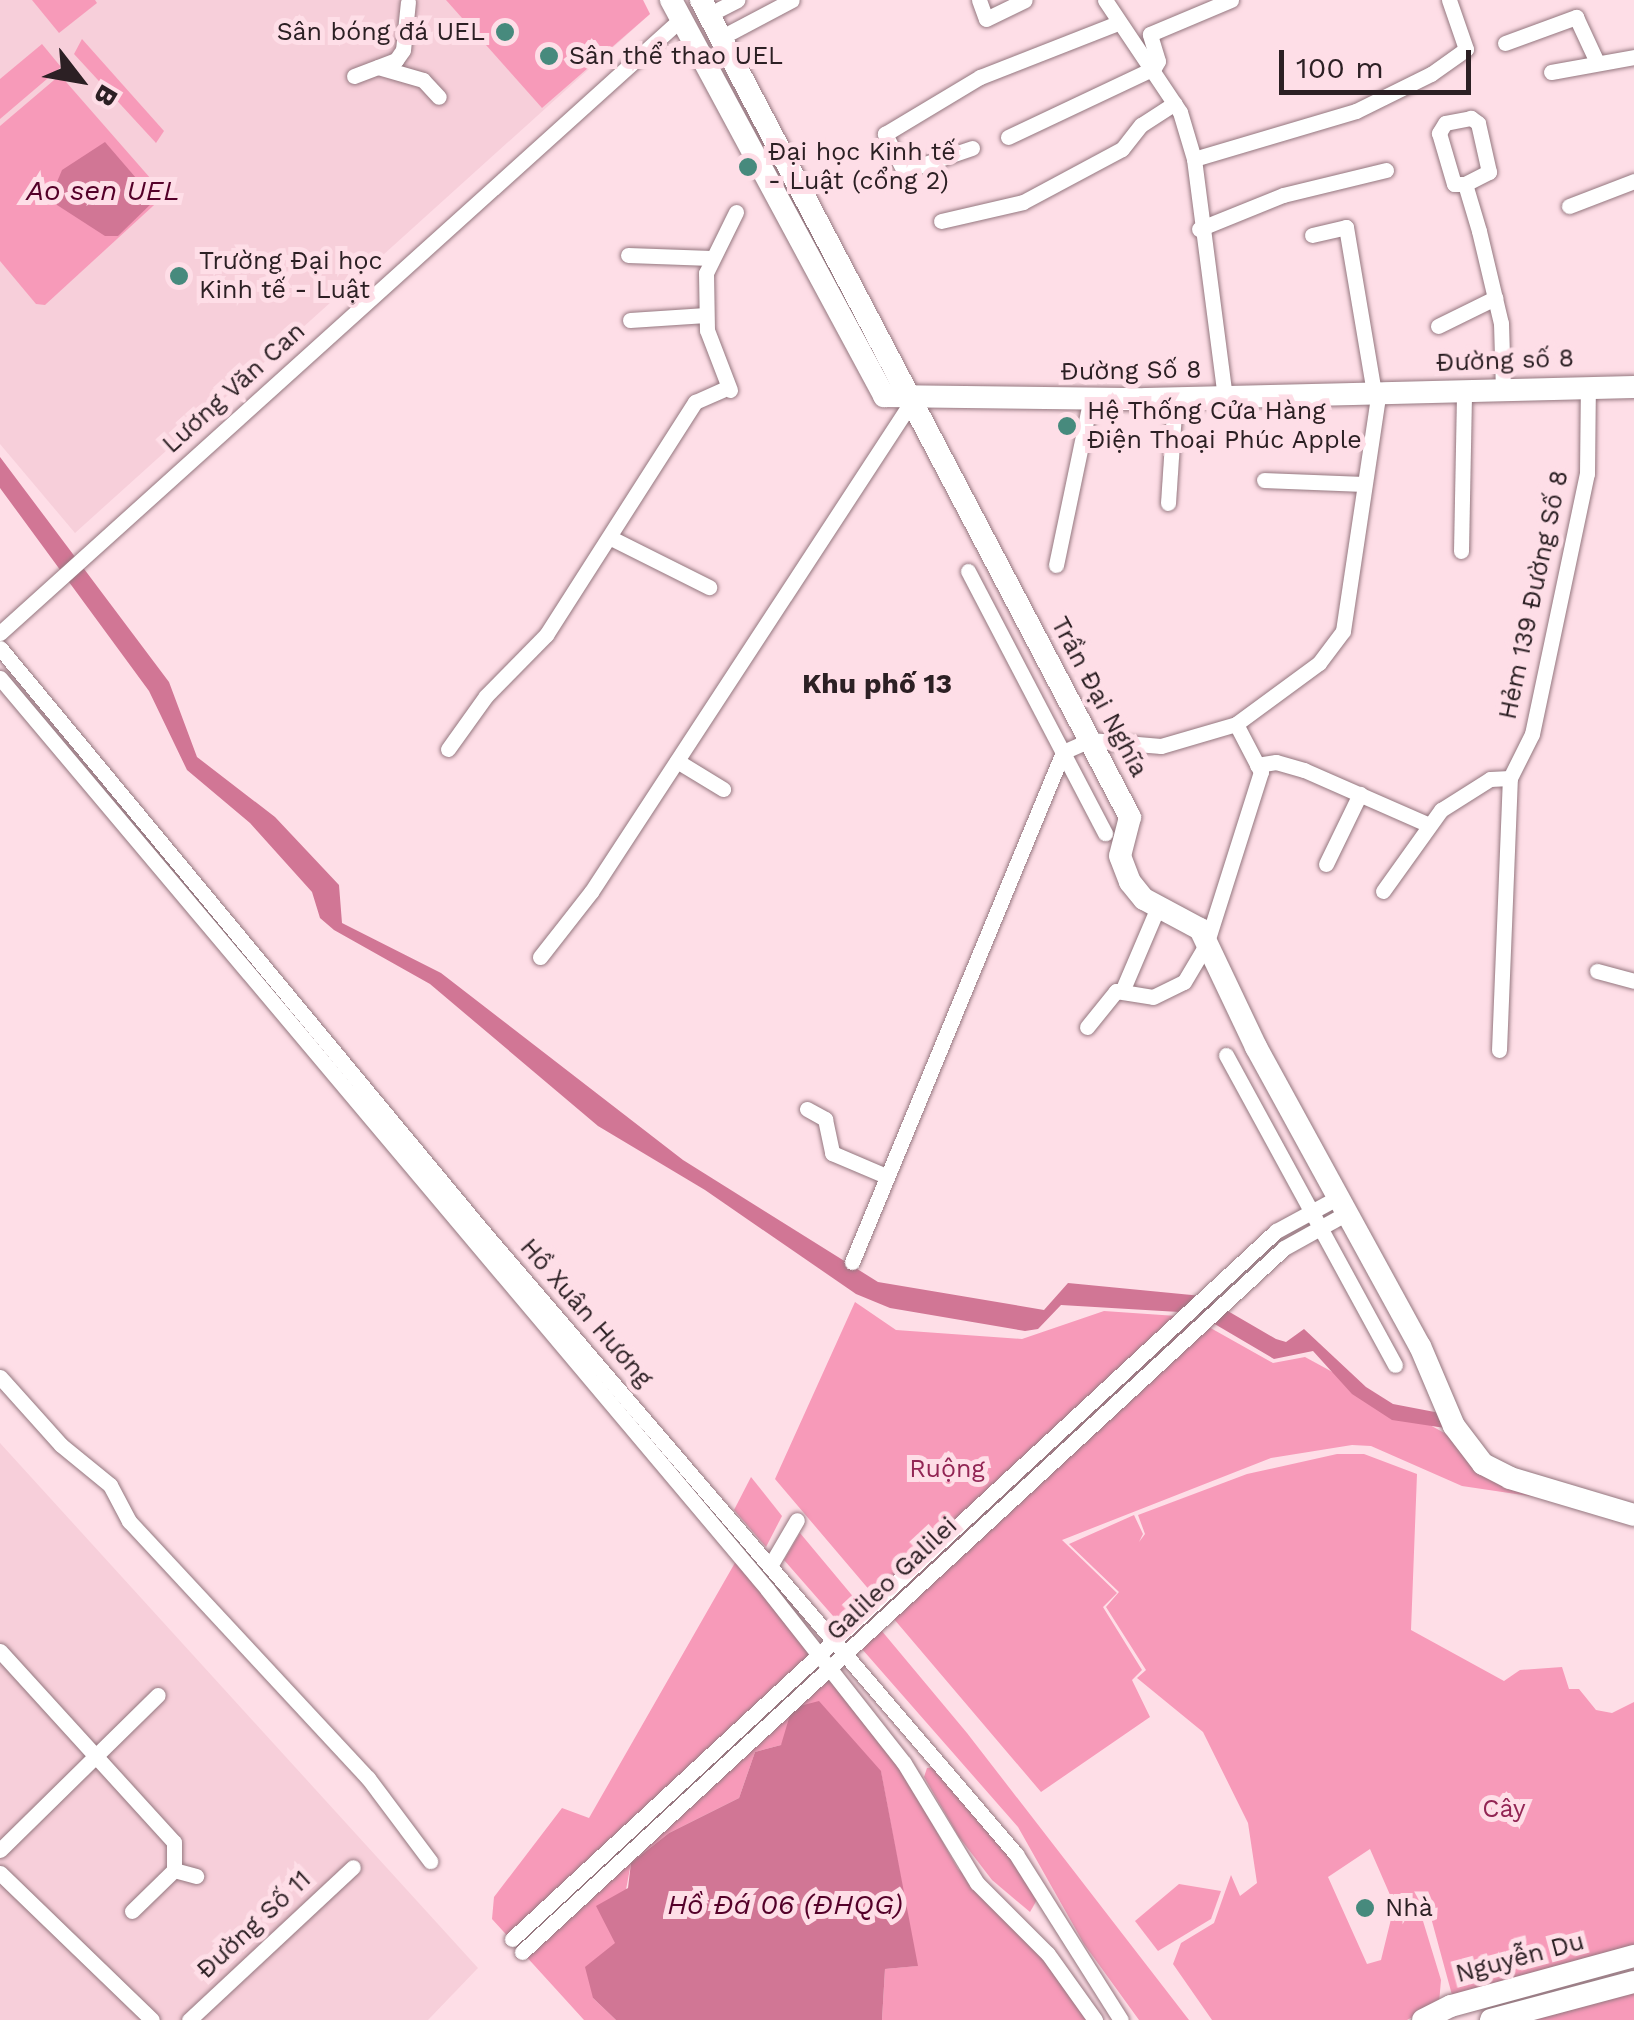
<!DOCTYPE html>
<html>
<head>
<meta charset="utf-8">
<style>
	body { margin:0 }
	#map { position:relative; width:1634px; height:2020px; overflow:hidden; background:#fedee7; font-family:"Work Sans",sans-serif }
	div>[style] { position:absolute }
	[style*='--x'] { left:calc(var(--x)*1px); top:calc(var(--y)*1px); width:calc(var(--w)*1px); rotate:calc(var(--a)*1deg) }
	.built>* { inset:0; background:#f7cfda }
	.green>* { inset:0; background:#f79ab9 }
	.water>* { inset:0; background:#d17695 }
	.roads { filter:drop-shadow(0 0 2px #94777f) drop-shadow(0 0 2px #94777f) }
	.street>* { height:15px; margin:-7.5px; padding:0 7.5px; transform-origin:7.5px; border-radius:7.5px; background:#fff }
	.secondary>* { height:22px; margin:-11px; padding:0 11px; transform-origin:11px; border-radius:11px; background:#fff }
	.dots>* { width:28px; height:28px; translate:-50% -50%; box-sizing:border-box; border:5px solid #fedee7; border-radius:50% }
	span { translate:-50% -50%; white-space:nowrap; text-align:center; line-height:1.15; -webkit-text-stroke:10px #fedee7; paint-order:stroke }
	.poi-label { font-size:25px; color:#2c2024 }
	.right { translate:-100% -50%; text-align:right }
	.left { translate:0 -50%; text-align:left }
	.street-label { font-size:25px; color:#2c2024 }
	.park-label { font-size:25px; color:#922554 }
	.water-label { font-size:28px; color:#540029; font-style:italic }
	.neighbourhood-label { font-size:28px; color:#2c2024; font-weight:700 }
	.north { position:absolute; left:30px; top:30px; width:100px; height:100px; -webkit-text-stroke:8px #fedee7; paint-order:stroke; rotate:121deg; font-size:28px; font-weight:700; line-height:40px; text-align:center; color:#2c2024 }
	.north::after { content:''; display:block; margin:auto; width:35px; height:45px; background:#2c2024; clip-path:polygon(50% 0,100% 100%,50% 72%,0 100%) }
	.scale { position:absolute; left:1279px; top:50px; width:192px; height:45px; box-sizing:border-box; border:5px solid #2c2024; border-top:0; padding-left:12px; font-size:30px; line-height:35px; white-space:nowrap; color:#2c2024; -webkit-text-stroke:8px #fedee7; paint-order:stroke }
</style>
</head>
<body>
<div id="map">
	<div class="built">
		<i style="clip-path:polygon(0 0,643px 0,650px 14px,75px 533px,0 444px)"></i>
		<i style="clip-path:polygon(0 1443px,478px 1968px,428px 2020px,0 2020px)"></i>
	</div>
	<div class="green">
		<i style="clip-path:polygon(32px 0,95px 0,97px 3px,59px 33px)"></i>
		<i style="clip-path:polygon(446px 0,643px 0,650px 14px,542px 108px)"></i>
		<i style="clip-path:polygon(82px 39px,164px 131px,156px 143px,74px 54px)"></i>
		<i style="clip-path:polygon(42px 44px,61px 67px,0 119px,0 79px)"></i>
		<i style="clip-path:polygon(60px 75px,165px 195px,45px 305px,36px 304px,0 261px,0 126px)"></i>
		<i style="clip-path:polygon(855px 1302px,896px 1330px,1022px 1339px,1104px 1311px,1191px 1317px,1273px 1363px,1305px 1357px,1461px 1442px,1542px 1498px,1462px 1486px,1371px 1446px,1352px 1445px,1271px 1458px,1062px 1540px,1117px 1593px,1103px 1607px,1142px 1670px,1132px 1680px,1150px 1717px,1041px 1792px,775px 1479px)"></i>
		<i style="clip-path:polygon(1337px 1454px,1364px 1454px,1417px 1474px,1411px 1630px,1504px 1681px,1520px 1670px,1562px 1667px,1569px 1689px,1579px 1689px,1596px 1710px,1612px 1713px,1634px 1702px,1634px 1948px,1452px 1995px,1430px 1914px,1394px 1904px,1370px 1849px,1328px 1877px,1367px 1964px,1381px 1960px,1392px 1915px,1423px 1921px,1441px 1980px,1439px 2003px,1407px 2020px,1212px 2020px,1173px 1964px,1181px 1943px,1214px 1923px,1231px 1875px,1240px 1896px,1257px 1883px,1248px 1823px,1203px 1732px,1137px 1678px,1146px 1670px,1106px 1607px,1119px 1592px,1069px 1544px,1134px 1515px,1143px 1534px,1139px 1542px,1145px 1534px,1138px 1515px,1247px 1474px)"></i>
		<i style="clip-path:polygon(751px 1477px,782px 1516px,766px 1547px,734px 1510px)"></i>
		<i style="clip-path:polygon(800px 1533px,967px 1733px,1189px 2020px,1139px 2020px,1084px 1944px,1018px 1827px,784px 1560px)"></i>
		<i style="clip-path:polygon(736px 1561px,903px 1772px,958px 1869px,1037px 1941px,1094px 2020px,882px 2020px,885px 1969px,917px 1966px,881px 1772px,819px 1702px,781px 1745px,755px 1752px,739px 1798px,669px 1833px,631px 1863px,616px 1943px,593px 1998px,616px 2020px,584px 2020px,492px 1919px,494px 1897px,562px 1808px,589px 1818px)"></i>
		<i style="clip-path:polygon(935px 1767px,987px 1822px,1038px 1898px,1030px 1912px,992px 1880px,959px 1837px,924px 1777px,927px 1768px)"></i>
		<i style="clip-path:polygon(1179px 1884px,1221px 1891px,1211px 1919px,1158px 1951px,1135px 1921px)"></i>
		<i style="clip-path:polygon(1634px 1993px,1634px 2020px,1522px 2020px)"></i>
	</div>
	<div class="water">
		<i style="clip-path:polygon(105px 142px,155px 200px,118px 236px,105px 236px,57px 205px,54px 189px,62px 170px)"></i>
		<i style="clip-path:polygon(0 457px,169px 682px,197px 757px,275px 817px,339px 885px,342px 923px,441px 973px,683px 1160px,878px 1282px,1044px 1310px,1068px 1283px,1202px 1296px,1276px 1339px,1286px 1342px,1304px 1329px,1366px 1387px,1393px 1404px,1440px 1413px,1445px 1428px,1392px 1420px,1352px 1394px,1313px 1351px,1274px 1359px,1196px 1313px,1061px 1305px,1038px 1329px,1025px 1331px,890px 1308px,856px 1294px,705px 1190px,598px 1126px,430px 984px,334px 930px,320px 918px,312px 892px,250px 823px,187px 770px,149px 691px,0 488px)"></i>
		<i style="clip-path:polygon(819px 1701px,881px 1771px,918px 1966px,885px 1969px,882px 2020px,616px 2020px,593px 1998px,585px 1967px,615px 1943px,596px 1906px,628px 1888px,631px 1863px,669px 1833px,739px 1798px,755px 1752px,781px 1745px,792px 1708px)"></i>
	</div>
	<div class="roads">
		<div class="street">
			<i style="--x:979;--y:0;--w:20;--a:70"></i>
			<i style="--x:986;--y:19;--w:43;--a:-26"></i>
			<i style="--x:1105;--y:0;--w:135;--a:56.2"></i>
			<i style="--x:1180;--y:112;--w:49;--a:73.4"></i>
			<i style="--x:1194;--y:159;--w:240;--a:82.6"></i>
			<i style="--x:708;--y:15;--w:33;--a:-27"></i>
			<i style="--x:720;--y:38;--w:81;--a:-27.8"></i>
			<i style="--x:1505;--y:43;--w:76;--a:-20.1"></i>
			<i style="--x:1576;--y:17;--w:47;--a:65.1"></i>
			<i style="--x:378;--y:67;--w:47;--a:16.1"></i>
			<i style="--x:423;--y:80;--w:23;--a:47"></i>
			<i style="--x:1551;--y:72;--w:84;--a:-10.2"></i>
			<i style="--x:354;--y:76;--w:45;--a:-20.9"></i>
			<i style="--x:396;--y:60;--w:12;--a:-55"></i>
			<i style="--x:403;--y:50;--w:48;--a:-84.1"></i>
			<i style="--x:1008;--y:137;--w:161;--a:-25.3"></i>
			<i style="--x:1154;--y:68;--w:8;--a:-60"></i>
			<i style="--x:1158;--y:61;--w:28;--a:-107"></i>
			<i style="--x:1150;--y:34;--w:88;--a:-22.8"></i>
			<i style="--x:972;--y:148;--w:72;--a:161.3"></i>
			<i style="--x:904;--y:171;--w:42;--a:-117.2"></i>
			<i style="--x:885;--y:134;--w:111;--a:-31"></i>
			<i style="--x:980;--y:77;--w:148;--a:-21.4"></i>
			<i style="--x:1194;--y:159;--w:169;--a:-16.5"></i>
			<i style="--x:1356;--y:111;--w:84;--a:-26.3"></i>
			<i style="--x:1431;--y:74;--w:43;--a:-35.5"></i>
			<i style="--x:1466;--y:49;--w:52;--a:-109.1"></i>
			<i style="--x:1465;--y:184;--w:27;--a:-27"></i>
			<i style="--x:1489;--y:172;--w:50;--a:-102.7"></i>
			<i style="--x:1478;--y:123;--w:9;--a:-144"></i>
			<i style="--x:1471;--y:118;--w:26;--a:169"></i>
			<i style="--x:1445;--y:123;--w:12;--a:121"></i>
			<i style="--x:1439;--y:133;--w:53;--a:73.6"></i>
			<i style="--x:1454;--y:184;--w:11;--a:0"></i>
			<i style="--x:1465;--y:184;--w:49;--a:73.4"></i>
			<i style="--x:1479;--y:231;--w:95;--a:76.6"></i>
			<i style="--x:1501;--y:323;--w:67;--a:88.3"></i>
			<i style="--x:1569;--y:206;--w:70;--a:-21"></i>
			<i style="--x:941;--y:221;--w:84;--a:-13"></i>
			<i style="--x:1023;--y:202;--w:112;--a:-28.2"></i>
			<i style="--x:1122;--y:149;--w:31;--a:-52"></i>
			<i style="--x:1141;--y:125;--w:40;--a:-32.9"></i>
			<i style="--x:1199;--y:229;--w:91;--a:-22"></i>
			<i style="--x:1283;--y:195;--w:106;--a:-13.6"></i>
			<i style="--x:1312;--y:235;--w:35;--a:-13"></i>
			<i style="--x:1346;--y:227;--w:167;--a:80.4"></i>
			<i style="--x:628;--y:255;--w:83;--a:2.1"></i>
			<i style="--x:630;--y:320;--w:76;--a:-3.8"></i>
			<i style="--x:1438;--y:326;--w:64;--a:-26.2"></i>
			<i style="--x:730;--y:390;--w:64;--a:-111"></i>
			<i style="--x:707;--y:330;--w:57;--a:-91"></i>
			<i style="--x:706;--y:273;--w:68;--a:-63.8"></i>
			<i style="--x:1264;--y:480;--w:99;--a:2.3"></i>
			<i style="--x:1168;--y:503;--w:105;--a:-86.2"></i>
			<i style="--x:611;--y:538;--w:110;--a:26.6"></i>
			<i style="--x:1461;--y:551;--w:160;--a:-88.9"></i>
			<i style="--x:1056;--y:565;--w:171;--a:-78.2"></i>
			<i style="--x:968;--y:571;--w:296;--a:62.4"></i>
			<i style="--x:0;--y:633;--w:917;--a:-42.04"></i>
			<i style="--x:0;--y:648;--w:754;--a:50.38"></i>
			<i style="--x:481;--y:1229;--w:823;--a:49.44"></i>
			<i style="--x:1016;--y:1854;--w:196;--a:57.7"></i>
			<i style="--x:0;--y:678;--w:1191;--a:49.9"></i>
			<i style="--x:767;--y:1589;--w:221;--a:51.8"></i>
			<i style="--x:904;--y:1763;--w:140;--a:58.7"></i>
			<i style="--x:977;--y:1883;--w:100;--a:45"></i>
			<i style="--x:1048;--y:1954;--w:81;--a:54.5"></i>
			<i style="--x:448;--y:749;--w:65;--a:-54.4"></i>
			<i style="--x:486;--y:696;--w:86;--a:-45.5"></i>
			<i style="--x:546;--y:635;--w:277;--a:-57.4"></i>
			<i style="--x:695;--y:402;--w:30;--a:-24"></i>
			<i style="--x:677;--y:761;--w:54;--a:31.3"></i>
			<i style="--x:1257;--y:765;--w:19;--a:-9"></i>
			<i style="--x:1276;--y:762;--w:29;--a:16"></i>
			<i style="--x:1304;--y:770;--w:134;--a:23.7"></i>
			<i style="--x:1326;--y:864;--w:78;--a:-64.1"></i>
			<i style="--x:1383;--y:891;--w:100;--a:-54.4"></i>
			<i style="--x:1441;--y:810;--w:58;--a:-32.3"></i>
			<i style="--x:1490;--y:779;--w:20;--a:-3"></i>
			<i style="--x:540;--y:957;--w:83;--a:-51.9"></i>
			<i style="--x:591;--y:892;--w:587;--a:-56.82"></i>
			<i style="--x:1597;--y:971;--w:38;--a:15"></i>
			<i style="--x:1123;--y:989;--w:89;--a:-66.9"></i>
			<i style="--x:1087;--y:1027;--w:46;--a:-51.1"></i>
			<i style="--x:1116;--y:991;--w:37;--a:9"></i>
			<i style="--x:1153;--y:997;--w:34;--a:-26"></i>
			<i style="--x:1184;--y:982;--w:43;--a:-59.3"></i>
			<i style="--x:1206;--y:945;--w:182;--a:-72.4"></i>
			<i style="--x:1261;--y:772;--w:54;--a:-117.5"></i>
			<i style="--x:1499;--y:1050;--w:272;--a:-87.7"></i>
			<i style="--x:1510;--y:778;--w:49;--a:-63.4"></i>
			<i style="--x:1532;--y:734;--w:266;--a:-78.1"></i>
			<i style="--x:1587;--y:474;--w:89;--a:-89.4"></i>
			<i style="--x:1226;--y:1055;--w:353;--a:61.4"></i>
			<i style="--x:807;--y:1109;--w:21;--a:29"></i>
			<i style="--x:825;--y:1119;--w:35;--a:78"></i>
			<i style="--x:832;--y:1153;--w:59;--a:23.1"></i>
			<i style="--x:852;--y:1262;--w:552;--a:-67.52"></i>
			<i style="--x:1063;--y:752;--w:30;--a:-24"></i>
			<i style="--x:1090;--y:740;--w:71;--a:4.8"></i>
			<i style="--x:1161;--y:746;--w:78;--a:-16.3"></i>
			<i style="--x:1236;--y:724;--w:103;--a:-36.3"></i>
			<i style="--x:1319;--y:663;--w:40;--a:-53"></i>
			<i style="--x:1343;--y:631;--w:243;--a:-81.5"></i>
			<i style="--x:0;--y:1377;--w:91;--a:48.1"></i>
			<i style="--x:61;--y:1445;--w:63;--a:39.2"></i>
			<i style="--x:110;--y:1485;--w:41;--a:62.2"></i>
			<i style="--x:129;--y:1521;--w:351;--a:47.1"></i>
			<i style="--x:368;--y:1778;--w:104;--a:53.2"></i>
			<i style="--x:770;--y:1566;--w:53;--a:-59.6"></i>
			<i style="--x:0;--y:1651;--w:258;--a:47.7"></i>
			<i style="--x:174;--y:1842;--w:28;--a:90"></i>
			<i style="--x:174;--y:1870;--w:23;--a:15"></i>
			<i style="--x:0;--y:1850;--w:221;--a:-44.5"></i>
			<i style="--x:0;--y:1873;--w:211;--a:44"></i>
			<i style="--x:132;--y:1911;--w:59;--a:-44.3"></i>
			<i style="--x:512;--y:1939;--w:1042;--a:-42.82"></i>
			<i style="--x:1276;--y:1231;--w:72;--a:-28.4"></i>
			<i style="--x:522;--y:1952;--w:1037;--a:-42.73"></i>
			<i style="--x:1284;--y:1248;--w:72;--a:-29.1"></i>
			<i style="--x:189;--y:2020;--w:224;--a:-43"></i>
		</div>
		<div class="secondary">
			<i style="--x:671;--y:0;--w:450;--a:61.7"></i>
			<i style="--x:884;--y:396;--w:262;--a:0.7"></i>
			<i style="--x:1146;--y:399;--w:488;--a:-1.4"></i>
			<i style="--x:701;--y:0;--w:923;--a:62.3"></i>
			<i style="--x:1130;--y:817;--w:40;--a:104.4"></i>
			<i style="--x:1120;--y:856;--w:28;--a:69"></i>
			<i style="--x:1130;--y:882;--w:22;--a:51"></i>
			<i style="--x:1144;--y:899;--w:64;--a:28.2"></i>
			<i style="--x:1200;--y:929;--w:131;--a:64.6"></i>
			<i style="--x:1256;--y:1047;--w:341;--a:61.3"></i>
			<i style="--x:1420;--y:1346;--w:87;--a:67"></i>
			<i style="--x:1454;--y:1426;--w:48;--a:52.7"></i>
			<i style="--x:1483;--y:1464;--w:30;--a:27"></i>
			<i style="--x:1510;--y:1478;--w:129;--a:16.6"></i>
			<i style="--x:1423;--y:2020;--w:31;--a:-27"></i>
			<i style="--x:1451;--y:2006;--w:190;--a:-15.3"></i>
			<i style="--x:1491;--y:2020;--w:148;--a:-14.9"></i>
		</div>
	</div>
	<div class="dots">
		<i style="left:505px;top:32px;background:#478a7d"></i>
		<i style="left:549px;top:56px;background:#478a7d"></i>
		<i style="left:748px;top:167px;background:#478a7d"></i>
		<i style="left:179px;top:276px;background:#478a7d"></i>
		<i style="left:1067px;top:426px;background:#478a7d"></i>
		<i style="left:1365px;top:1908px;background:#478a7d"></i>
	</div>
	<div class="poi-label">
		<span class="right" style="left:485px;top:32px">Sân bóng đá UEL</span>
		<span class="left" style="left:569px;top:56px">Sân thể thao UEL</span>
		<span class="left" style="left:768px;top:167px">Đại học Kinh tế<br>- Luật (cổng 2)</span>
		<span class="left" style="left:199px;top:276px">Trường Đại học<br>Kinh tế - Luật</span>
		<span class="left" style="left:1087px;top:426px">Hệ Thống Cửa Hàng<br>Điện Thoại Phúc Apple</span>
		<span class="left" style="left:1385px;top:1908px">Nhà</span>
	</div>
	<div class="street-label">
		<span style="left:1505px;top:361px;rotate:-2deg">Đường số 8</span>
		<span style="left:1131px;top:371px;rotate:-1deg">Đường Số 8</span>
		<span style="left:234px;top:388px;rotate:-42deg">Lương Văn Can</span>
		<span style="left:1534px;top:595px;rotate:-78deg">Hẻm 139 Đường Số 8</span>
		<span style="left:1099px;top:697px;rotate:62deg">Trần Đại Nghĩa</span>
		<span style="left:586px;top:1313px;rotate:49deg">Hồ Xuân Hương</span>
		<span style="left:892px;top:1579px;rotate:-43deg">Galileo Galilei</span>
		<span style="left:254px;top:1925px;rotate:-43deg">Đường Số 11</span>
		<span style="left:1520px;top:1958px;rotate:-15deg">Nguyễn Du</span>
	</div>
	<div class="park-label">
		<span style="left:947px;top:1469px">Ruộng</span>
		<span style="left:1504px;top:1809px">Cây</span>
	</div>
	<div class="water-label">
		<span style="left:103px;top:191px">Ao sen UEL</span>
		<span style="left:785px;top:1905px">Hồ Đá 06 (ĐHQG)</span>
	</div>
	<div class="neighbourhood-label">
		<span style="left:877px;top:684px">Khu phố 13</span>
	</div>
	<div class="north">B</div>
	<div class="scale">100 m</div>
</div>
</body>
</html>
